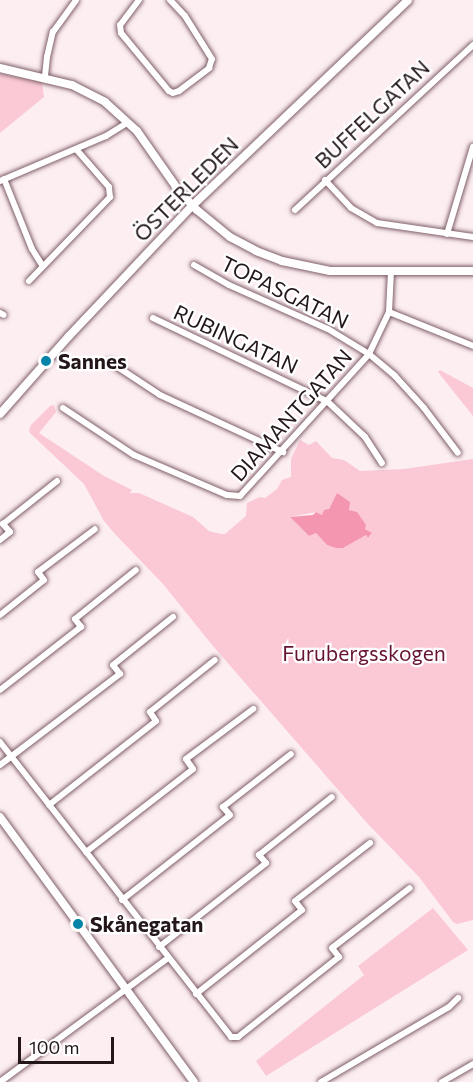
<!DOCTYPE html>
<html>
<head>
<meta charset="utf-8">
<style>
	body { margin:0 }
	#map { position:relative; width:473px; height:1082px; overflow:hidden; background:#fdeef2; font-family:Commissioner,sans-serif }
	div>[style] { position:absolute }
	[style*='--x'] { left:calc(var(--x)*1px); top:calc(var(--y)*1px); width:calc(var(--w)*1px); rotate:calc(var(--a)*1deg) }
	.green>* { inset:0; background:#fbc9d5 }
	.water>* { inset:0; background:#f596b0 }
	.roads { filter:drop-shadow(0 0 2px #7f5f67) drop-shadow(0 0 2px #7f5f67) }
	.street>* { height:6px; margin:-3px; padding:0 3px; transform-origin:3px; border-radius:3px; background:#fff }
	.secondary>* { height:8px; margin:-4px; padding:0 4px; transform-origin:4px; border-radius:4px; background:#fff }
	.dots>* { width:16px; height:16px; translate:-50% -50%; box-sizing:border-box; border:3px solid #fff; border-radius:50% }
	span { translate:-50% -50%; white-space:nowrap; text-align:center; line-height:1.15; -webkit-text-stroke:4.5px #fff; paint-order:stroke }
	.street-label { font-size:21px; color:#23171a }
	.poi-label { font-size:21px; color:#23171a; font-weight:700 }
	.left { translate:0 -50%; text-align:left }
	.park-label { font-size:21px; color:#661334 }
	.scale { position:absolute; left:18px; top:1037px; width:96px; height:27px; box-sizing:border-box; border:3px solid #23171a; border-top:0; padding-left:8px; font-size:18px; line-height:21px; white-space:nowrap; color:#23171a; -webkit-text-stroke:4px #fff; paint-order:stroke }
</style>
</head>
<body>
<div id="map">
	<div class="green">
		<i style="clip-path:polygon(0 74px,42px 82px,44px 97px,0 133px)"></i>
		<i style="clip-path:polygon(440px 370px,473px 388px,473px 416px,438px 372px)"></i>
		<i style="clip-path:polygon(evenodd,54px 405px,56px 412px,39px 433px,104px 476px,132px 490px,130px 493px,139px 493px,193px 517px,209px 531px,221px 534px,225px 534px,246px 516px,247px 503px,260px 497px,265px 498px,277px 489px,282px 480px,291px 477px,291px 459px,300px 440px,309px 445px,316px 441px,332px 458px,344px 460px,360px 471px,404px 469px,473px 459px,473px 920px,457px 924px,453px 922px,419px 877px,367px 823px,213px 646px,163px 584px,115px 534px,104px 521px,84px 484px,30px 433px,29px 430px,31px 425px,50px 406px,54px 405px,337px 493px,365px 529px,372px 534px,368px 538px,366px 535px,343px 548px,327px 545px,316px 533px,309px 536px,290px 517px,316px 512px,322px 515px,329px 509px,337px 493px)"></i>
		<i style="clip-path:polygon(433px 908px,468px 950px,266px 1076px,256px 1061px,364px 975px,358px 966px)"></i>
	</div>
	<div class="water">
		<i style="clip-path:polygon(337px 493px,350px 502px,349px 510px,357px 512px,366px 525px,365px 529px,372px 533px,368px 538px,366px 535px,343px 548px,336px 548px,327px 545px,316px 533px,309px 536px,290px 517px,313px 515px,316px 512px,322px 515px,324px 510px,329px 509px)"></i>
	</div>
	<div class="roads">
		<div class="street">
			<i style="--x:139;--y:0;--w:31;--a:127"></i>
			<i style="--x:120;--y:25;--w:8;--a:83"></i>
			<i style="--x:121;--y:33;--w:75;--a:50.4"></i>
			<i style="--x:169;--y:91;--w:4;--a:27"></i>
			<i style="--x:173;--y:93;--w:6;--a:-18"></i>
			<i style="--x:179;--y:91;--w:38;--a:-37"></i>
			<i style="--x:209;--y:68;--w:9;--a:-72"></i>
			<i style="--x:212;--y:59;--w:51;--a:-122.1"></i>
			<i style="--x:185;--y:16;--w:22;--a:-133"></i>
			<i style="--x:45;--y:76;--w:19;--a:-84"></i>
			<i style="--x:47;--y:57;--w:26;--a:-77"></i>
			<i style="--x:53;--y:32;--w:39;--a:-54"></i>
			<i style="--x:4;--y:179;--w:75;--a:68.2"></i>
			<i style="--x:32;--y:249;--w:19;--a:58"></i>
			<i style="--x:325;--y:180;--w:38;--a:47"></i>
			<i style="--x:351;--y:208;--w:30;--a:30"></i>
			<i style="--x:377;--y:223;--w:97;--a:8.3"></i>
			<i style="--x:0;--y:181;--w:115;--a:-23"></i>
			<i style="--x:106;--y:136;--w:26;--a:-32"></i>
			<i style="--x:295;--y:210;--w:243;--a:-42.8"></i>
			<i style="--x:447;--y:234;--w:91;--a:-73.4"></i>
			<i style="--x:194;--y:265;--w:40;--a:29.7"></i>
			<i style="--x:229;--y:285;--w:108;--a:24"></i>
			<i style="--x:328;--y:329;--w:48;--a:31.4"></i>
			<i style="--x:369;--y:354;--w:34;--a:40"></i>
			<i style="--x:395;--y:376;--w:43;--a:47.8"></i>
			<i style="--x:424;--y:408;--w:56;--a:52.9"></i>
			<i style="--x:29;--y:281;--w:117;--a:-46"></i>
			<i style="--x:110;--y:197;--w:10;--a:-96"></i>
			<i style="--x:109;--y:187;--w:50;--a:-131"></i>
			<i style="--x:389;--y:312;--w:91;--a:22"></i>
			<i style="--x:0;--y:313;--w:4;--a:27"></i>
			<i style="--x:153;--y:318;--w:194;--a:25.6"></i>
			<i style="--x:328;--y:402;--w:51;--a:43.4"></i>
			<i style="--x:365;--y:437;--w:31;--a:57"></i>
			<i style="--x:110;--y:362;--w:60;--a:33.4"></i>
			<i style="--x:160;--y:395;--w:136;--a:24.9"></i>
			<i style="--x:63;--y:408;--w:85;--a:33.5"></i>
			<i style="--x:134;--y:455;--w:101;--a:23.3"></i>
			<i style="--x:227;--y:495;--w:13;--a:4"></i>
			<i style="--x:240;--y:496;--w:192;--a:-47.7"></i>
			<i style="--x:369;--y:354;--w:47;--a:-64.5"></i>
			<i style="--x:389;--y:312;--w:41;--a:-87.2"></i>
			<i style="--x:0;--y:540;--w:13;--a:-39"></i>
			<i style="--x:10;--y:532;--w:11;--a:-131"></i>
			<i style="--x:3;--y:524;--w:69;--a:-38.5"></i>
			<i style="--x:0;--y:615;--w:56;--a:-38.5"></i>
			<i style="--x:44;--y:580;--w:10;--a:-127"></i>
			<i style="--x:38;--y:572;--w:71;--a:-37"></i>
			<i style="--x:0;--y:690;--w:103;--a:-37.9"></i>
			<i style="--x:81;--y:627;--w:10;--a:-127"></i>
			<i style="--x:75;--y:619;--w:78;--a:-38.8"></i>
			<i style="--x:0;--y:742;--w:375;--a:51.9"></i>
			<i style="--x:231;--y:1037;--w:7;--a:0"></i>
			<i style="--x:238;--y:1037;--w:129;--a:-38.4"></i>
			<i style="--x:339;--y:957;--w:11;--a:-128"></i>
			<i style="--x:332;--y:948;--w:98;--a:-37.6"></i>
			<i style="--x:0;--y:765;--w:151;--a:-37.2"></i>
			<i style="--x:120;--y:674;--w:11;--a:-128"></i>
			<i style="--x:113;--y:665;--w:77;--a:-38.7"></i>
			<i style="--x:49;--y:805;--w:136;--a:-38.1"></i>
			<i style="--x:156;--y:721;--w:11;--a:-124"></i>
			<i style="--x:150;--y:712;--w:83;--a:-38.7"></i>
			<i style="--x:86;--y:852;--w:135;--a:-37.8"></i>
			<i style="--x:193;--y:769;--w:12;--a:-125"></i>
			<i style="--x:186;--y:759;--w:84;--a:-36.7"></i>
			<i style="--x:122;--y:900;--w:137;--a:-38.2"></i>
			<i style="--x:230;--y:815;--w:11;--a:-131"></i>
			<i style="--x:223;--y:807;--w:86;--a:-37.9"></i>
			<i style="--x:159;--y:947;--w:136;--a:-38.1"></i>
			<i style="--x:266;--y:863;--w:11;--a:-131"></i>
			<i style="--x:259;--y:855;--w:93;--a:-38.5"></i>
			<i style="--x:196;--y:994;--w:135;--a:-38.4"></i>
			<i style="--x:302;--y:910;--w:11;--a:-128"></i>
			<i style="--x:295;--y:901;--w:95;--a:-37.7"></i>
			<i style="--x:0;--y:1082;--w:207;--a:-36.4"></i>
			<i style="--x:321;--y:1082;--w:148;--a:-30.4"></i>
			<i style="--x:449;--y:1007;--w:13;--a:-45"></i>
			<i style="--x:442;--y:1082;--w:36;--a:-30"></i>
		</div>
		<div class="secondary">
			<i style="--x:0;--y:68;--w:74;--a:13.3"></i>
			<i style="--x:72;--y:85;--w:37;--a:27"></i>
			<i style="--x:105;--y:102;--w:43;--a:42.2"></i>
			<i style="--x:137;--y:131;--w:73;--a:55"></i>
			<i style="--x:179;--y:191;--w:26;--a:47"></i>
			<i style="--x:197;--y:210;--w:43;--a:39.3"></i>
			<i style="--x:230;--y:237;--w:30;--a:28"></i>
			<i style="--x:256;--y:251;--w:28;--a:21"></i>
			<i style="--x:282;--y:261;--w:49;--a:11.8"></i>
			<i style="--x:330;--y:271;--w:143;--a:0"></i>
			<i style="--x:0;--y:414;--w:104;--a:-48.5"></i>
			<i style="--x:69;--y:336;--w:179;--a:-46.6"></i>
			<i style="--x:192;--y:206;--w:298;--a:-43.6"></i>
			<i style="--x:0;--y:817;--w:328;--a:53.8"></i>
		</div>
	</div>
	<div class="dots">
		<i style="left:46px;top:361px;background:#0484a8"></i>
		<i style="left:78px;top:924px;background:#0484a8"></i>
	</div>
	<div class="street-label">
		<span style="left:372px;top:114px;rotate:-43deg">BUFFELGATAN</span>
		<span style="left:186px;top:189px;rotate:-45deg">ÖSTERLEDEN</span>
		<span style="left:285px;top:292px;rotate:26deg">TOPASGATAN</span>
		<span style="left:236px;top:339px;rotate:25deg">RUBINGATAN</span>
		<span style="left:291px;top:415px;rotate:-48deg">DIAMANTGATAN</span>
	</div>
	<div class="poi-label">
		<span class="left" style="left:58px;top:361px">Sannes</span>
		<span class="left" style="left:90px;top:924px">Skånegatan</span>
	</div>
	<div class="park-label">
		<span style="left:364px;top:653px">Furubergsskogen</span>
	</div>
	<div class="scale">100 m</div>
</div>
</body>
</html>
